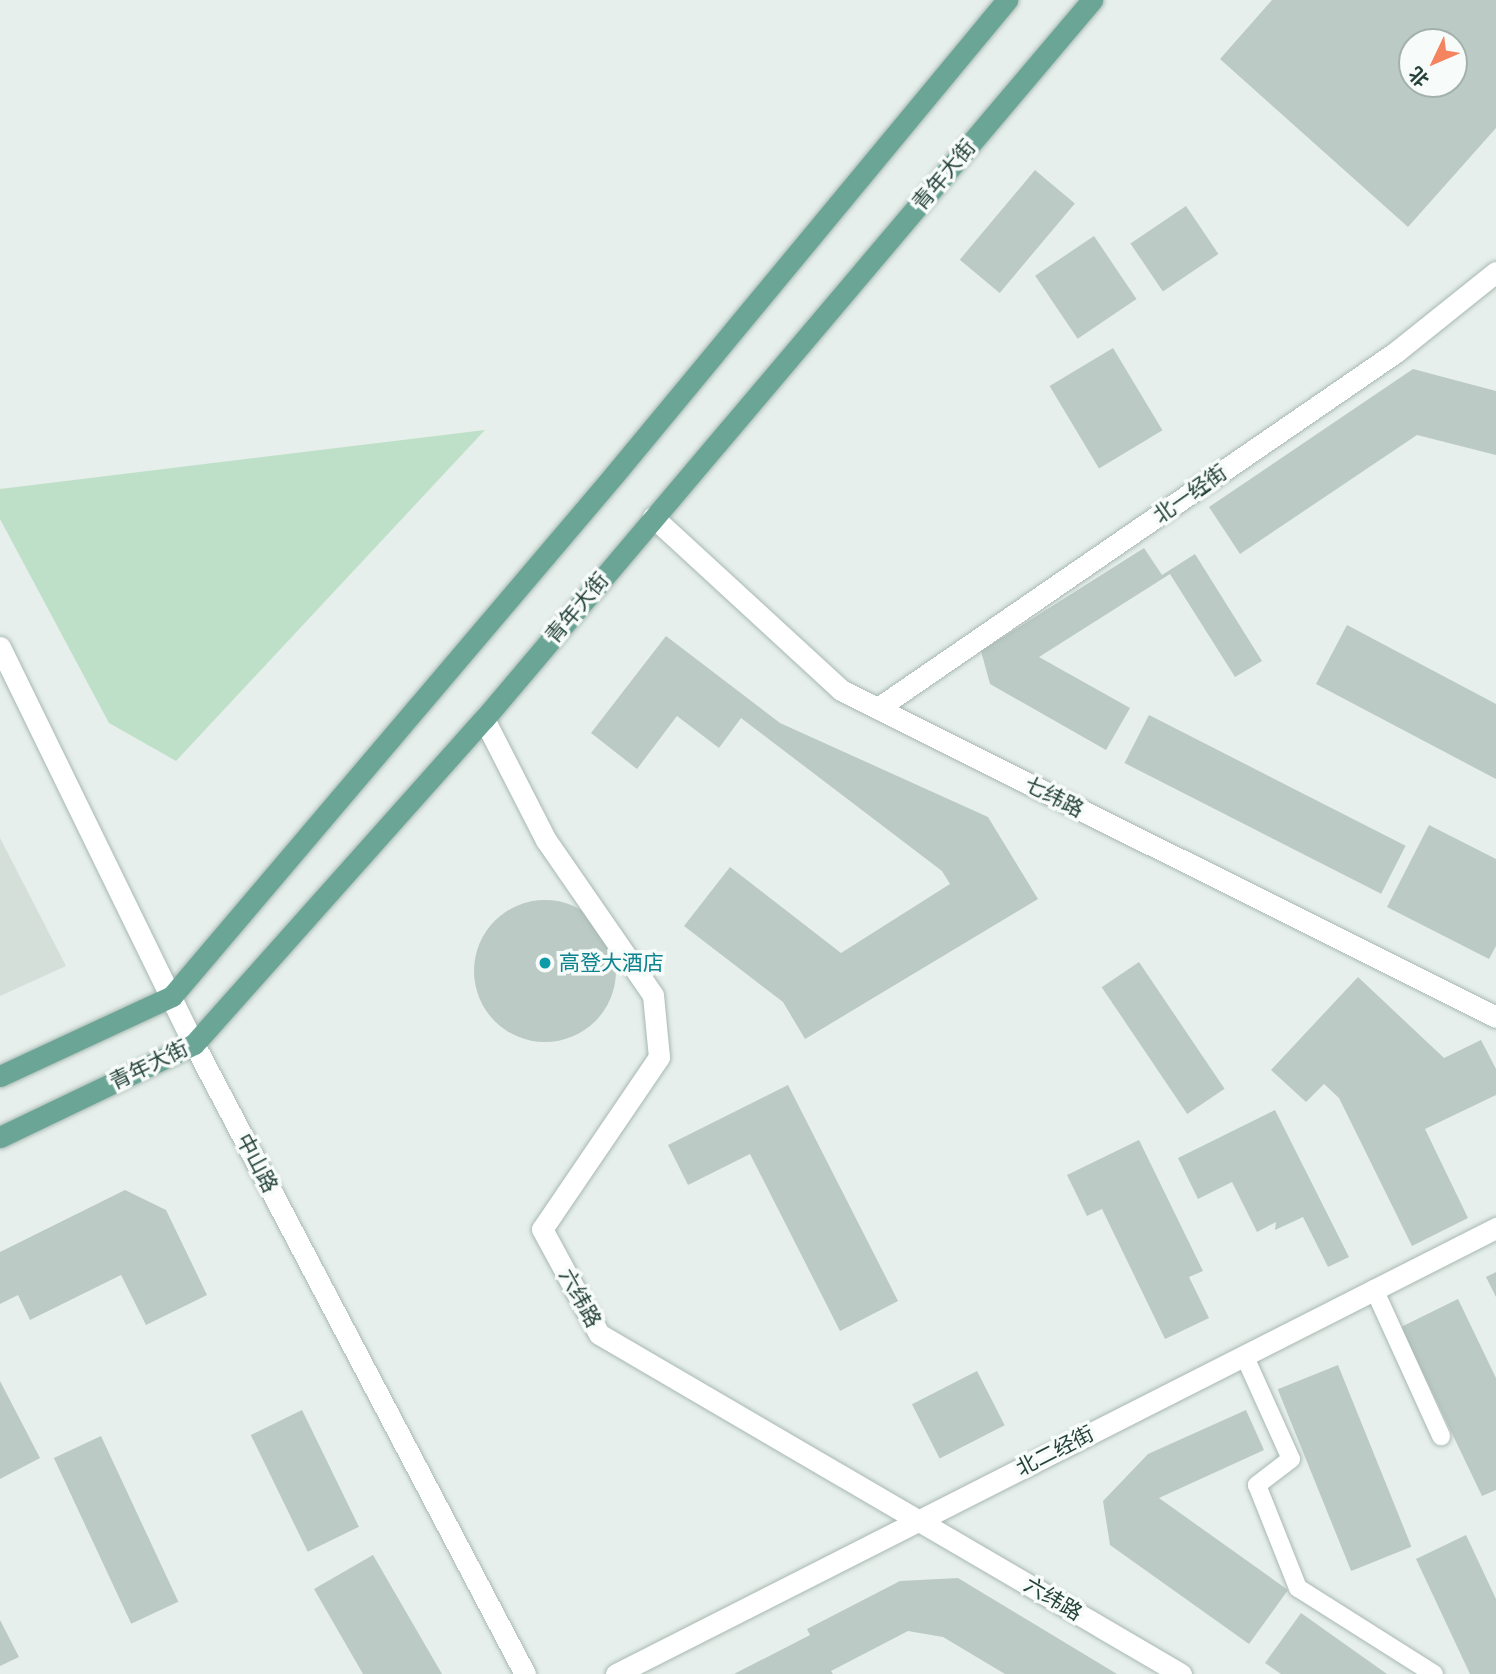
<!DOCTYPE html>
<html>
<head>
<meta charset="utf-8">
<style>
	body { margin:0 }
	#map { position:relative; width:1496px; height:1674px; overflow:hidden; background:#e6efeb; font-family:Signika,"Noto Sans SC",sans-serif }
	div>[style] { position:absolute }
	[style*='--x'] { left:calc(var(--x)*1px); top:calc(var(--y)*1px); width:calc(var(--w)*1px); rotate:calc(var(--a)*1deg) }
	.built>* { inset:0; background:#d4dfda }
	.green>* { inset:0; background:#bfe0c8 }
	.building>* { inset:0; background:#bbcac4; transform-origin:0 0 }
	.round { border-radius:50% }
	.roads { filter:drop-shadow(0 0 2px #a8b8b2) drop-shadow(0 0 2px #a8b8b2) }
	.service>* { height:18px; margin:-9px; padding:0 9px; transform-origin:9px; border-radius:9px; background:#fff }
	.minor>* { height:21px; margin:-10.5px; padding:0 10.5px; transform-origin:10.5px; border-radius:10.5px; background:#fff }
	.tertiary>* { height:21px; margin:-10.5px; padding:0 10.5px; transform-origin:10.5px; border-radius:10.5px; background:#fff }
	.primary>* { height:21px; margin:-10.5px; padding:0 10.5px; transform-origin:10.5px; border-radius:10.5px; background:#6aa596 }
	.dots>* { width:19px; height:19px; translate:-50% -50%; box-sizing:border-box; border:4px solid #f7fbf9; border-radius:50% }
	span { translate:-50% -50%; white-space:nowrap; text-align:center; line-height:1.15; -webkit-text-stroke:7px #f7fbf9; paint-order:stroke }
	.street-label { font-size:21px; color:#24423a }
	.culture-label { font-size:21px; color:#0d838f }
	.left { translate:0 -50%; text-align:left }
	.north { position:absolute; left:1398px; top:28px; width:70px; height:70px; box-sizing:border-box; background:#f7fbf9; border:2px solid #a3b1ad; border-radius:50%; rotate:226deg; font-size:19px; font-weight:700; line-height:28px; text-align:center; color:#24423a }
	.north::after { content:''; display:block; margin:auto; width:24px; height:32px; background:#f4845f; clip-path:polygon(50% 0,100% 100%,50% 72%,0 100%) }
</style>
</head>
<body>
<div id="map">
	<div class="built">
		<i style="clip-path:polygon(0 838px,66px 966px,0 996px)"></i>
	</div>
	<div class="green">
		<i style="clip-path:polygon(485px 430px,176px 761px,109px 723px,0 519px,0 489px)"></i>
	</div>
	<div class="building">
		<i style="clip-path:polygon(evenodd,1272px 0,1496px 0,1496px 128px,1408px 227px,1220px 59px,1272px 0,1412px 42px,1454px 42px,1454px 84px,1412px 84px,1412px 42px)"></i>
		<i style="left:1035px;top:170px;width:52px;height:117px;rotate:40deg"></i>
		<i style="left:1186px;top:206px;width:58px;height:67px;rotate:56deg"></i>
		<i style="left:1094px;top:236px;width:76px;height:71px;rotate:56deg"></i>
		<i style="left:1113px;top:348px;width:96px;height:74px;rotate:59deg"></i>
		<i style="clip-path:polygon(1413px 369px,1496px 391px,1496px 455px,1417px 435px,1240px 554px,1209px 507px)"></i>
		<i style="clip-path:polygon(1144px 548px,1162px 575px,1195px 554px,1262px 661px,1235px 677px,1170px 574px,1039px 657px,1130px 708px,1106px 750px,990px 684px,981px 651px)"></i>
		<i style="clip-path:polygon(1347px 625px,1496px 704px,1496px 779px,1316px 684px)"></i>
		<i style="clip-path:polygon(666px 636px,780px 723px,988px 817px,1038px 899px,805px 1039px,783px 1002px,684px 926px,730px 867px,841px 953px,950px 884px,942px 871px,741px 718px,719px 748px,677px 716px,637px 769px,591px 733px)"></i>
		<i style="left:1149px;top:715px;width:288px;height:54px;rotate:27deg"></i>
		<i style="clip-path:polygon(1429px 825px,1496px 859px,1496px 946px,1489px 959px,1387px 907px)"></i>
		<i class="round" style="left:474px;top:900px;width:142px;height:142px"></i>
		<i style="left:1139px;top:962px;width:153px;height:45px;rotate:56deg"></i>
		<i style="clip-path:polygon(1358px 977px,1444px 1058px,1481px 1040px,1496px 1069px,1496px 1095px,1425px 1129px,1468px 1218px,1412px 1246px,1339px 1098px,1324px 1084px,1306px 1102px,1271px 1070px)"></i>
		<i style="clip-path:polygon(788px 1085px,898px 1301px,840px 1331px,750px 1154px,688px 1185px,668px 1145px)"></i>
		<i style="clip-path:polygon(1275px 1110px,1349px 1257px,1328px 1267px,1303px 1217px,1275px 1230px,1276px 1222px,1257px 1232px,1232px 1182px,1198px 1199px,1178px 1158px)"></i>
		<i style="clip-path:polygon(1139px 1140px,1203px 1271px,1189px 1277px,1209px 1318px,1165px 1339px,1102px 1209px,1087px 1216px,1067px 1175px)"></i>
		<i style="clip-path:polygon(125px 1190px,166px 1210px,207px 1295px,146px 1325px,121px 1275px,30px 1320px,18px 1295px,0 1304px,0 1252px)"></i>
		<i style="clip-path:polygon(1496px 1272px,1496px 1297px,1486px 1277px)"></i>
		<i style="clip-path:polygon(1458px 1299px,1496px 1378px,1496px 1490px,1482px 1496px,1401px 1327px)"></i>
		<i style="left:1338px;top:1365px;width:196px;height:65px;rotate:68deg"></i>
		<i style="left:977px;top:1371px;width:61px;height:73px;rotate:63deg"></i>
		<i style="clip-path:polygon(0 1381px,40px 1458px,0 1479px)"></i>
		<i style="left:302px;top:1410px;width:130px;height:57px;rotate:64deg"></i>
		<i style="clip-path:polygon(1246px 1410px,1264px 1450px,1159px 1498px,1288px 1590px,1249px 1644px,1110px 1545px,1103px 1501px,1148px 1454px)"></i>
		<i style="left:101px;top:1436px;width:183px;height:52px;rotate:65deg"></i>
		<i style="clip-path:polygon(1466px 1535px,1496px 1599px,1496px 1674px,1470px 1674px,1416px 1559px)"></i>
		<i style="clip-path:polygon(373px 1555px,442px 1674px,363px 1674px,314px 1589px)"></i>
		<i style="clip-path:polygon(958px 1578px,1117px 1674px,1005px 1674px,943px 1637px,908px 1631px,831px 1671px,833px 1674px,734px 1674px,810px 1635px,807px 1629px,900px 1581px)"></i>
		<i style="clip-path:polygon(1301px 1613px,1387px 1674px,1281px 1674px,1265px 1663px)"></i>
		<i style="clip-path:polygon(0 1620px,19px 1657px,0 1666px)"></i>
	</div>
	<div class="roads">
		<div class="service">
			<i style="--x:1374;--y:1289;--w:162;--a:65.5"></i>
			<i style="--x:1244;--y:1355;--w:114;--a:65.7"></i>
			<i style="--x:1291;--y:1459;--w:43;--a:142.6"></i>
			<i style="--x:1257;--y:1485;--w:111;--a:68.3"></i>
			<i style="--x:1298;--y:1588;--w:161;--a:32.3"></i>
		</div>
		<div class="minor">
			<i style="--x:653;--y:517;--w:255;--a:42.6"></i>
			<i style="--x:841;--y:690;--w:732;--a:26.53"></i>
			<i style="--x:878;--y:708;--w:629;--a:-34.5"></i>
			<i style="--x:1396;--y:352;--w:128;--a:-38.7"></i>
			<i style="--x:484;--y:719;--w:136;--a:62.9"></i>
			<i style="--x:546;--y:840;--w:188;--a:55.4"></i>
			<i style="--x:653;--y:995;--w:62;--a:84.5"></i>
			<i style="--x:659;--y:1057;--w:208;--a:124.2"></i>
			<i style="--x:542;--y:1229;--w:119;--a:61.5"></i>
			<i style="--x:599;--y:1334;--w:674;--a:30.29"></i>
			<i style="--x:616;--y:1674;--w:987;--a:-26.88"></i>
		</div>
		<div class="tertiary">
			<i style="--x:0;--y:647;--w:442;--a:64"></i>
			<i style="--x:194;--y:1044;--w:712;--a:62.28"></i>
		</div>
		<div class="primary">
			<i style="--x:0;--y:1076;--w:190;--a:-24.9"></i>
			<i style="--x:172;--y:996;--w:683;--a:-49.69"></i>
			<i style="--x:614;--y:475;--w:617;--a:-50.4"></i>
			<i style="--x:0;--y:1137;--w:215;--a:-25.6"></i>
			<i style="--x:194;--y:1044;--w:436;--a:-48.3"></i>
			<i style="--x:484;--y:719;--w:942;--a:-49.78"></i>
		</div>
	</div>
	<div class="dots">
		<i style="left:545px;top:963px;background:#0f9aa8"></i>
	</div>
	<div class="street-label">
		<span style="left:944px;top:175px;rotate:-50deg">青年大街</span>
		<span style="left:1190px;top:494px;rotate:-35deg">北一经街</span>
		<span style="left:577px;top:608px;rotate:-50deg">青年大街</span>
		<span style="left:1054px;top:797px;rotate:27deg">七纬路</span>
		<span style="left:149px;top:1065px;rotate:-26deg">青年大街</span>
		<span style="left:257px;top:1163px;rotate:62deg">中山路</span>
		<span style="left:580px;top:1298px;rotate:61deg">六纬路</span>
		<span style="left:1055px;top:1451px;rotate:-27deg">北二经街</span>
		<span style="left:1053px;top:1599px;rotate:31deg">六纬路</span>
	</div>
	<div class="culture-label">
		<span class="left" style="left:559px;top:963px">高登大酒店</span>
	</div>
	<div class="north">北</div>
</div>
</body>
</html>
